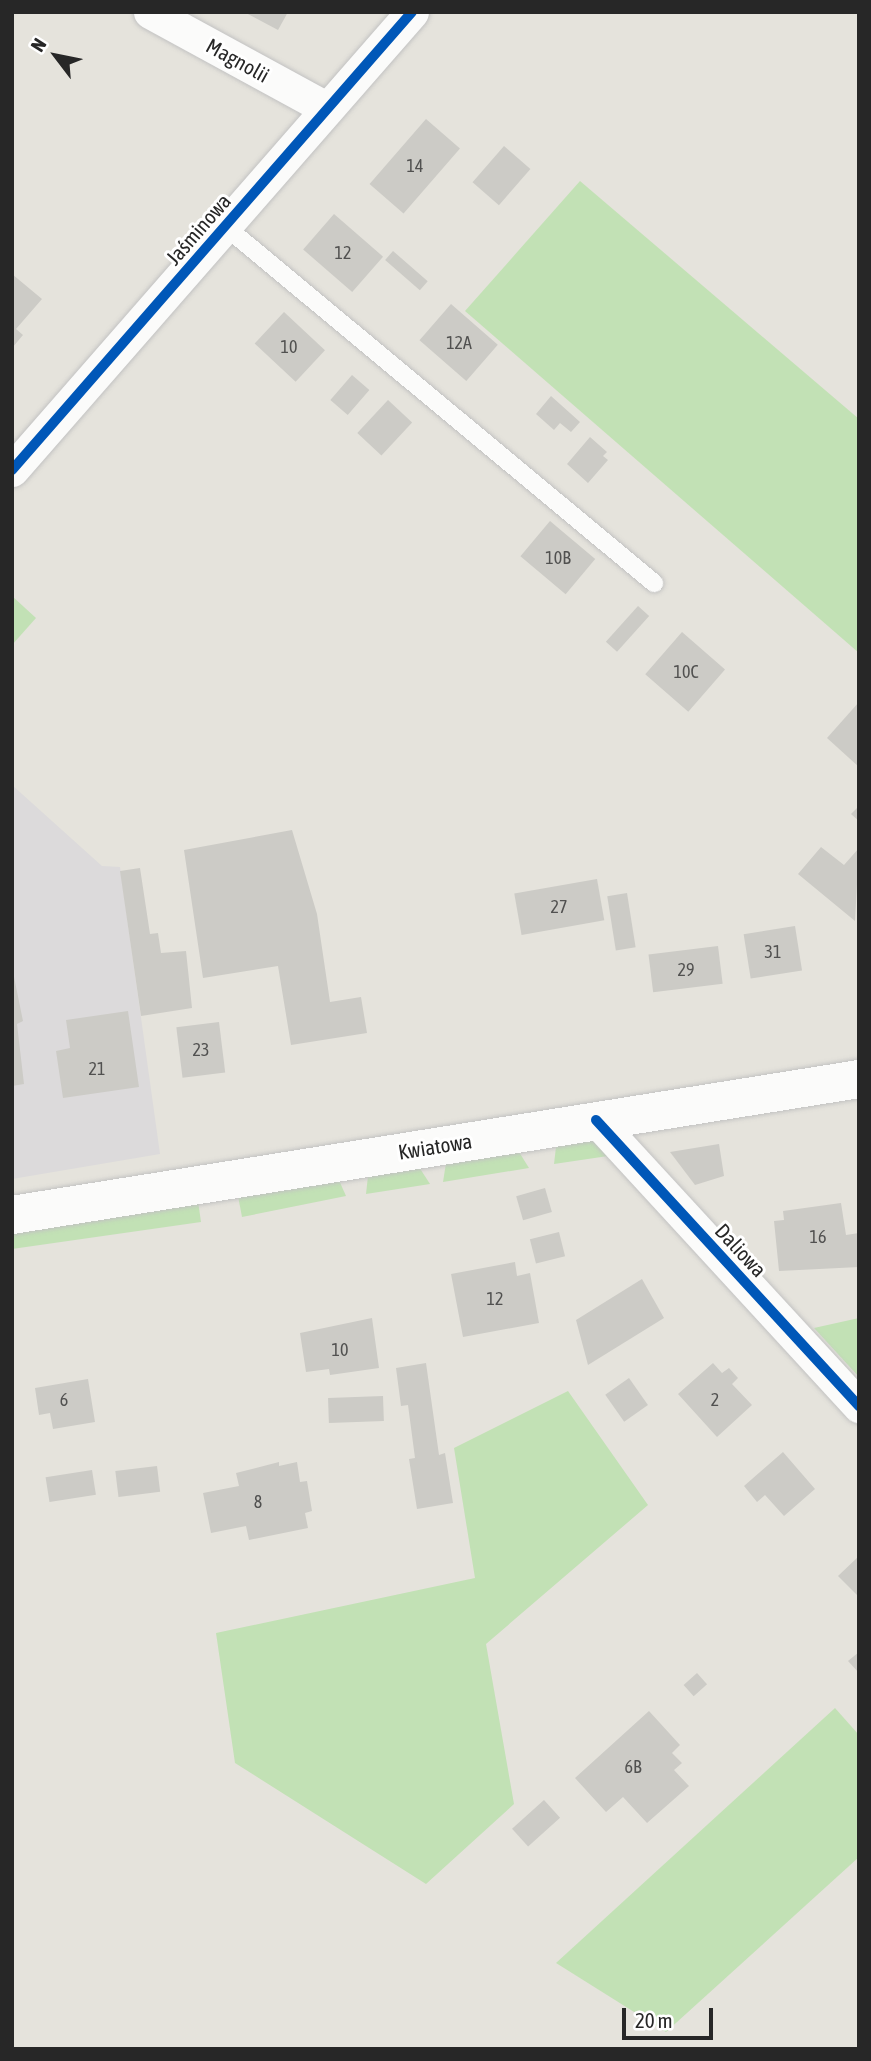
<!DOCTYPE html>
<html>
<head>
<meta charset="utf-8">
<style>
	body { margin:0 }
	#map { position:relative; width:871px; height:2061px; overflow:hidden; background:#e5e3dc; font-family:"Asap Condensed",sans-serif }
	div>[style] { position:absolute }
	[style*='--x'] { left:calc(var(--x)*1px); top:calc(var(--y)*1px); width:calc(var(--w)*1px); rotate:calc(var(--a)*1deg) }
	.industrial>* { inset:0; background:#dcdadb }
	.green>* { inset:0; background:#c2e1b5 }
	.building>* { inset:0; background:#cccbc6; transform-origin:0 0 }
	.roads { filter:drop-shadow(0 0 2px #c2c2c2) drop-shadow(0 0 2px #c2c2c2) }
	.service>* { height:18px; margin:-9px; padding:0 9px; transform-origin:9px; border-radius:9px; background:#fbfbfa }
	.minor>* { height:33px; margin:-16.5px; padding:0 16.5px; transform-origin:16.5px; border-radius:16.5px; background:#fbfbfa }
	.secondary>* { height:38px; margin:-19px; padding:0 19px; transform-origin:19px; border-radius:19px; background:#fbfbfa }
	.cycleway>* { height:10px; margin:-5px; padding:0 5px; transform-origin:5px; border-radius:5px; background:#0057b8 }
	span { translate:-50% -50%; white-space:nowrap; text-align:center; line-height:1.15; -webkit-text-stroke:6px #fff; paint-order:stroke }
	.number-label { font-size:18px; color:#515150 }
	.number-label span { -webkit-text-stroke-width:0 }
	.street-label { font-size:21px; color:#272727 }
	.frame { position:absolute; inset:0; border:14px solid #272727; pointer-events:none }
	.north { position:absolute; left:21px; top:21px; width:70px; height:70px; -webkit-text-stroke:5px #fff; paint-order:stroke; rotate:302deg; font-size:19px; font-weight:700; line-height:28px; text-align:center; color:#272727 }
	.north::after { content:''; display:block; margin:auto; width:24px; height:32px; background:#272727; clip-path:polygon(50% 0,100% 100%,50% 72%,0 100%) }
	.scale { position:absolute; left:622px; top:2008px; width:91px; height:32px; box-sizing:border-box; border:4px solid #272727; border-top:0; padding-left:9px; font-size:21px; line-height:24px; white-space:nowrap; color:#272727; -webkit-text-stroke:5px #fff; paint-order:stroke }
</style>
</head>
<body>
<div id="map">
	<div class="industrial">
		<i style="clip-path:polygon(12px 785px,102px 866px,120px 867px,160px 1154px,12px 1179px)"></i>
	</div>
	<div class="green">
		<i style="clip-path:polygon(580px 181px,859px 419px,859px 653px,465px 311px)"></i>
		<i style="clip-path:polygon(12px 596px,36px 618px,12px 645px)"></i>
		<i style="clip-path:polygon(592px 1140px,608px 1156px,554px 1164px,556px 1147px)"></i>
		<i style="clip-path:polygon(519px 1152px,529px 1168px,443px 1182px,446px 1163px)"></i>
		<i style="clip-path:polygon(419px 1167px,430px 1184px,366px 1194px,368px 1176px)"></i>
		<i style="clip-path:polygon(338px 1178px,346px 1196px,242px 1217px,238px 1196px)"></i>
		<i style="clip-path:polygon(198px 1201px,201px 1222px,12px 1249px,12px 1232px)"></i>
		<i style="clip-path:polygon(859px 1318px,859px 1377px,814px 1328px)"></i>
		<i style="clip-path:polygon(568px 1391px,648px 1505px,486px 1644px,514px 1804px,426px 1884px,235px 1763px,216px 1633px,475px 1578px,454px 1448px)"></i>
		<i style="clip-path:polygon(835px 1708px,859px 1735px,859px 1857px,666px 2032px,556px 1963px)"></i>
	</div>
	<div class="building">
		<i style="clip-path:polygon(244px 12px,288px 12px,278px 30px)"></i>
		<i style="left:426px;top:119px;width:45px;height:86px;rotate:41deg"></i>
		<i style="left:504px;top:146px;width:35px;height:48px;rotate:41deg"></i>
		<i style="left:334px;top:214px;width:65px;height:47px;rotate:41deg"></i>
		<i style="left:393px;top:251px;width:46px;height:12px;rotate:41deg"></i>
		<i style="clip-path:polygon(12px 274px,42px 299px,16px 329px,23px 335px,12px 348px)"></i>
		<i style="left:451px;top:304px;width:62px;height:48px;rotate:41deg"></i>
		<i style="left:284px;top:312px;width:56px;height:43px;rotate:43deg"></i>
		<i style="left:352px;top:375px;width:23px;height:33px;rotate:41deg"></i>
		<i style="clip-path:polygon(551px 396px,580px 422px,571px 432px,560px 423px,554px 430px,536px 414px)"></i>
		<i style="left:388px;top:400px;width:33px;height:45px;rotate:43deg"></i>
		<i style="clip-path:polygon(590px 437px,607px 452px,603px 456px,608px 460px,588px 483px,567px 464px)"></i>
		<i style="left:550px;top:521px;width:59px;height:46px;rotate:40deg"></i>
		<i style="left:638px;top:606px;width:15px;height:48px;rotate:42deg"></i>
		<i style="left:682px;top:632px;width:57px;height:56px;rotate:41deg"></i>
		<i style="clip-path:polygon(859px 702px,859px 767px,827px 738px)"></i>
		<i style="clip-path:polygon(859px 806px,859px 821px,851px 814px)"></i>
		<i style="clip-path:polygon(292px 830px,317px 914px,330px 1002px,361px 997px,367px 1033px,291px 1045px,278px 966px,203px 978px,184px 850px)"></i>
		<i style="clip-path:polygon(821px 847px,844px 865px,859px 848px,855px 921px,798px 874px)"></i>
		<i style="clip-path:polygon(140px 868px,150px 934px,158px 933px,161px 953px,186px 951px,192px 1008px,141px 1016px,120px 871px)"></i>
		<i style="left:597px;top:879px;width:42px;height:84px;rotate:80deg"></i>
		<i style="left:627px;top:893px;width:55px;height:20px;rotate:81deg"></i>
		<i style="left:795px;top:926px;width:45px;height:52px;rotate:81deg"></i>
		<i style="left:718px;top:946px;width:38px;height:70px;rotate:83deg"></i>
		<i style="clip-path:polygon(12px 967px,23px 1021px,17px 1024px,24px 1084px,12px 1086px)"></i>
		<i style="clip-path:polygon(128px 1011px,139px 1087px,63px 1098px,56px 1051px,70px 1048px,66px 1020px)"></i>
		<i style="left:219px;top:1022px;width:51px;height:43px;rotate:83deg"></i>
		<i style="clip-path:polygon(719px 1144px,724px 1176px,695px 1185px,670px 1152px)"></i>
		<i style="left:545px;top:1188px;width:25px;height:30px;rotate:74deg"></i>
		<i style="clip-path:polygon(841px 1203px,846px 1235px,859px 1233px,859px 1267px,779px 1271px,774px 1221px,784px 1220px,783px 1211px)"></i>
		<i style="left:559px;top:1232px;width:25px;height:30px;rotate:76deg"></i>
		<i style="clip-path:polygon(515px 1262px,517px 1276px,530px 1273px,539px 1323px,463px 1337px,451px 1274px)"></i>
		<i style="clip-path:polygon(642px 1279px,664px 1318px,588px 1365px,576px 1320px)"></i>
		<i style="clip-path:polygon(372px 1318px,379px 1368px,330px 1375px,329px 1369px,306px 1372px,300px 1333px)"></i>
		<i style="clip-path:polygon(426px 1363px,439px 1455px,445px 1453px,453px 1503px,417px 1509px,409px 1459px,415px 1458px,408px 1405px,401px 1406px,396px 1368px)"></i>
		<i style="clip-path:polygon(713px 1363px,722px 1373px,729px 1368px,738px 1378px,732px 1384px,752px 1405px,717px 1437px,678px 1394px)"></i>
		<i style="left:629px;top:1378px;width:33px;height:29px;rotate:55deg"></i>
		<i style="clip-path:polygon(88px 1379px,95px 1422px,53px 1429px,50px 1413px,39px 1415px,35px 1388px)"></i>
		<i style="left:383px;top:1396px;width:25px;height:55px;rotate:88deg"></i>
		<i style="clip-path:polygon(783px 1452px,815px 1489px,784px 1516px,765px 1495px,757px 1502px,744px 1486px)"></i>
		<i style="clip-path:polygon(279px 1462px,279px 1466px,297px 1462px,300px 1482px,307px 1481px,312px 1511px,305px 1513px,308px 1528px,249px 1540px,246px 1526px,211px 1533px,203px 1493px,239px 1486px,236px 1473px)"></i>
		<i style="left:157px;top:1466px;width:26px;height:42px;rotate:83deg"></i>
		<i style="left:92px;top:1470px;width:25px;height:47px;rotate:81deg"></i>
		<i style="clip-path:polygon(859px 1556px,859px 1597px,838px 1576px)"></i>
		<i style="clip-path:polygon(859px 1652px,859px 1673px,848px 1661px)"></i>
		<i style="left:697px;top:1673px;width:15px;height:18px;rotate:48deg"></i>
		<i style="clip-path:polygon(649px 1711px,680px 1745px,672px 1753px,682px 1763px,674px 1770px,689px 1786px,647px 1823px,623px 1797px,606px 1812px,575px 1778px)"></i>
		<i style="left:544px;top:1800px;width:24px;height:43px;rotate:48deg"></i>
	</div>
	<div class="roads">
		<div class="service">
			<i style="--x:226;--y:227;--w:557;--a:39.75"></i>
		</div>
		<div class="minor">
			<i style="--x:150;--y:12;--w:200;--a:28.6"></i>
			<i style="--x:12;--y:470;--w:608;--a:-48.87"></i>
			<i style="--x:596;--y:1120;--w:389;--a:47.4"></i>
		</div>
		<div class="secondary">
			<i style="--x:12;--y:1215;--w:858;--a:-9.12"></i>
		</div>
	</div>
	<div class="cycleway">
		<i style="--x:12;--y:470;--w:608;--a:-48.87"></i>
		<i style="--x:596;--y:1120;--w:389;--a:47.4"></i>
	</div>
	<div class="number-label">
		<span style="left:415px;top:166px">14</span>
		<span style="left:343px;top:253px">12</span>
		<span style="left:459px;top:343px">12A</span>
		<span style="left:289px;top:347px">10</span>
		<span style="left:558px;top:558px">10B</span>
		<span style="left:686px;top:672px">10C</span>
		<span style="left:559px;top:907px">27</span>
		<span style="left:773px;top:952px">31</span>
		<span style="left:686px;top:970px">29</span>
		<span style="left:201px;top:1050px">23</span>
		<span style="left:97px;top:1069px">21</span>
		<span style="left:818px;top:1237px">16</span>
		<span style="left:495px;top:1299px">12</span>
		<span style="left:340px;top:1350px">10</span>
		<span style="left:64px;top:1400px">6</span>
		<span style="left:715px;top:1400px">2</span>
		<span style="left:258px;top:1502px">8</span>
		<span style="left:633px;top:1767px">6B</span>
	</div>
	<div class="street-label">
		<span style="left:238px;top:60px;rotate:29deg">Magnolii</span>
		<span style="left:198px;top:229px;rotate:-49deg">Jaśminowa</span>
		<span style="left:435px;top:1146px;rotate:-9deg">Kwiatowa</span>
		<span style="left:741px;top:1250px;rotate:47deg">Daliowa</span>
	</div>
	<div class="frame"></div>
	<div class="north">N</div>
	<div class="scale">20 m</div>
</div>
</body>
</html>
